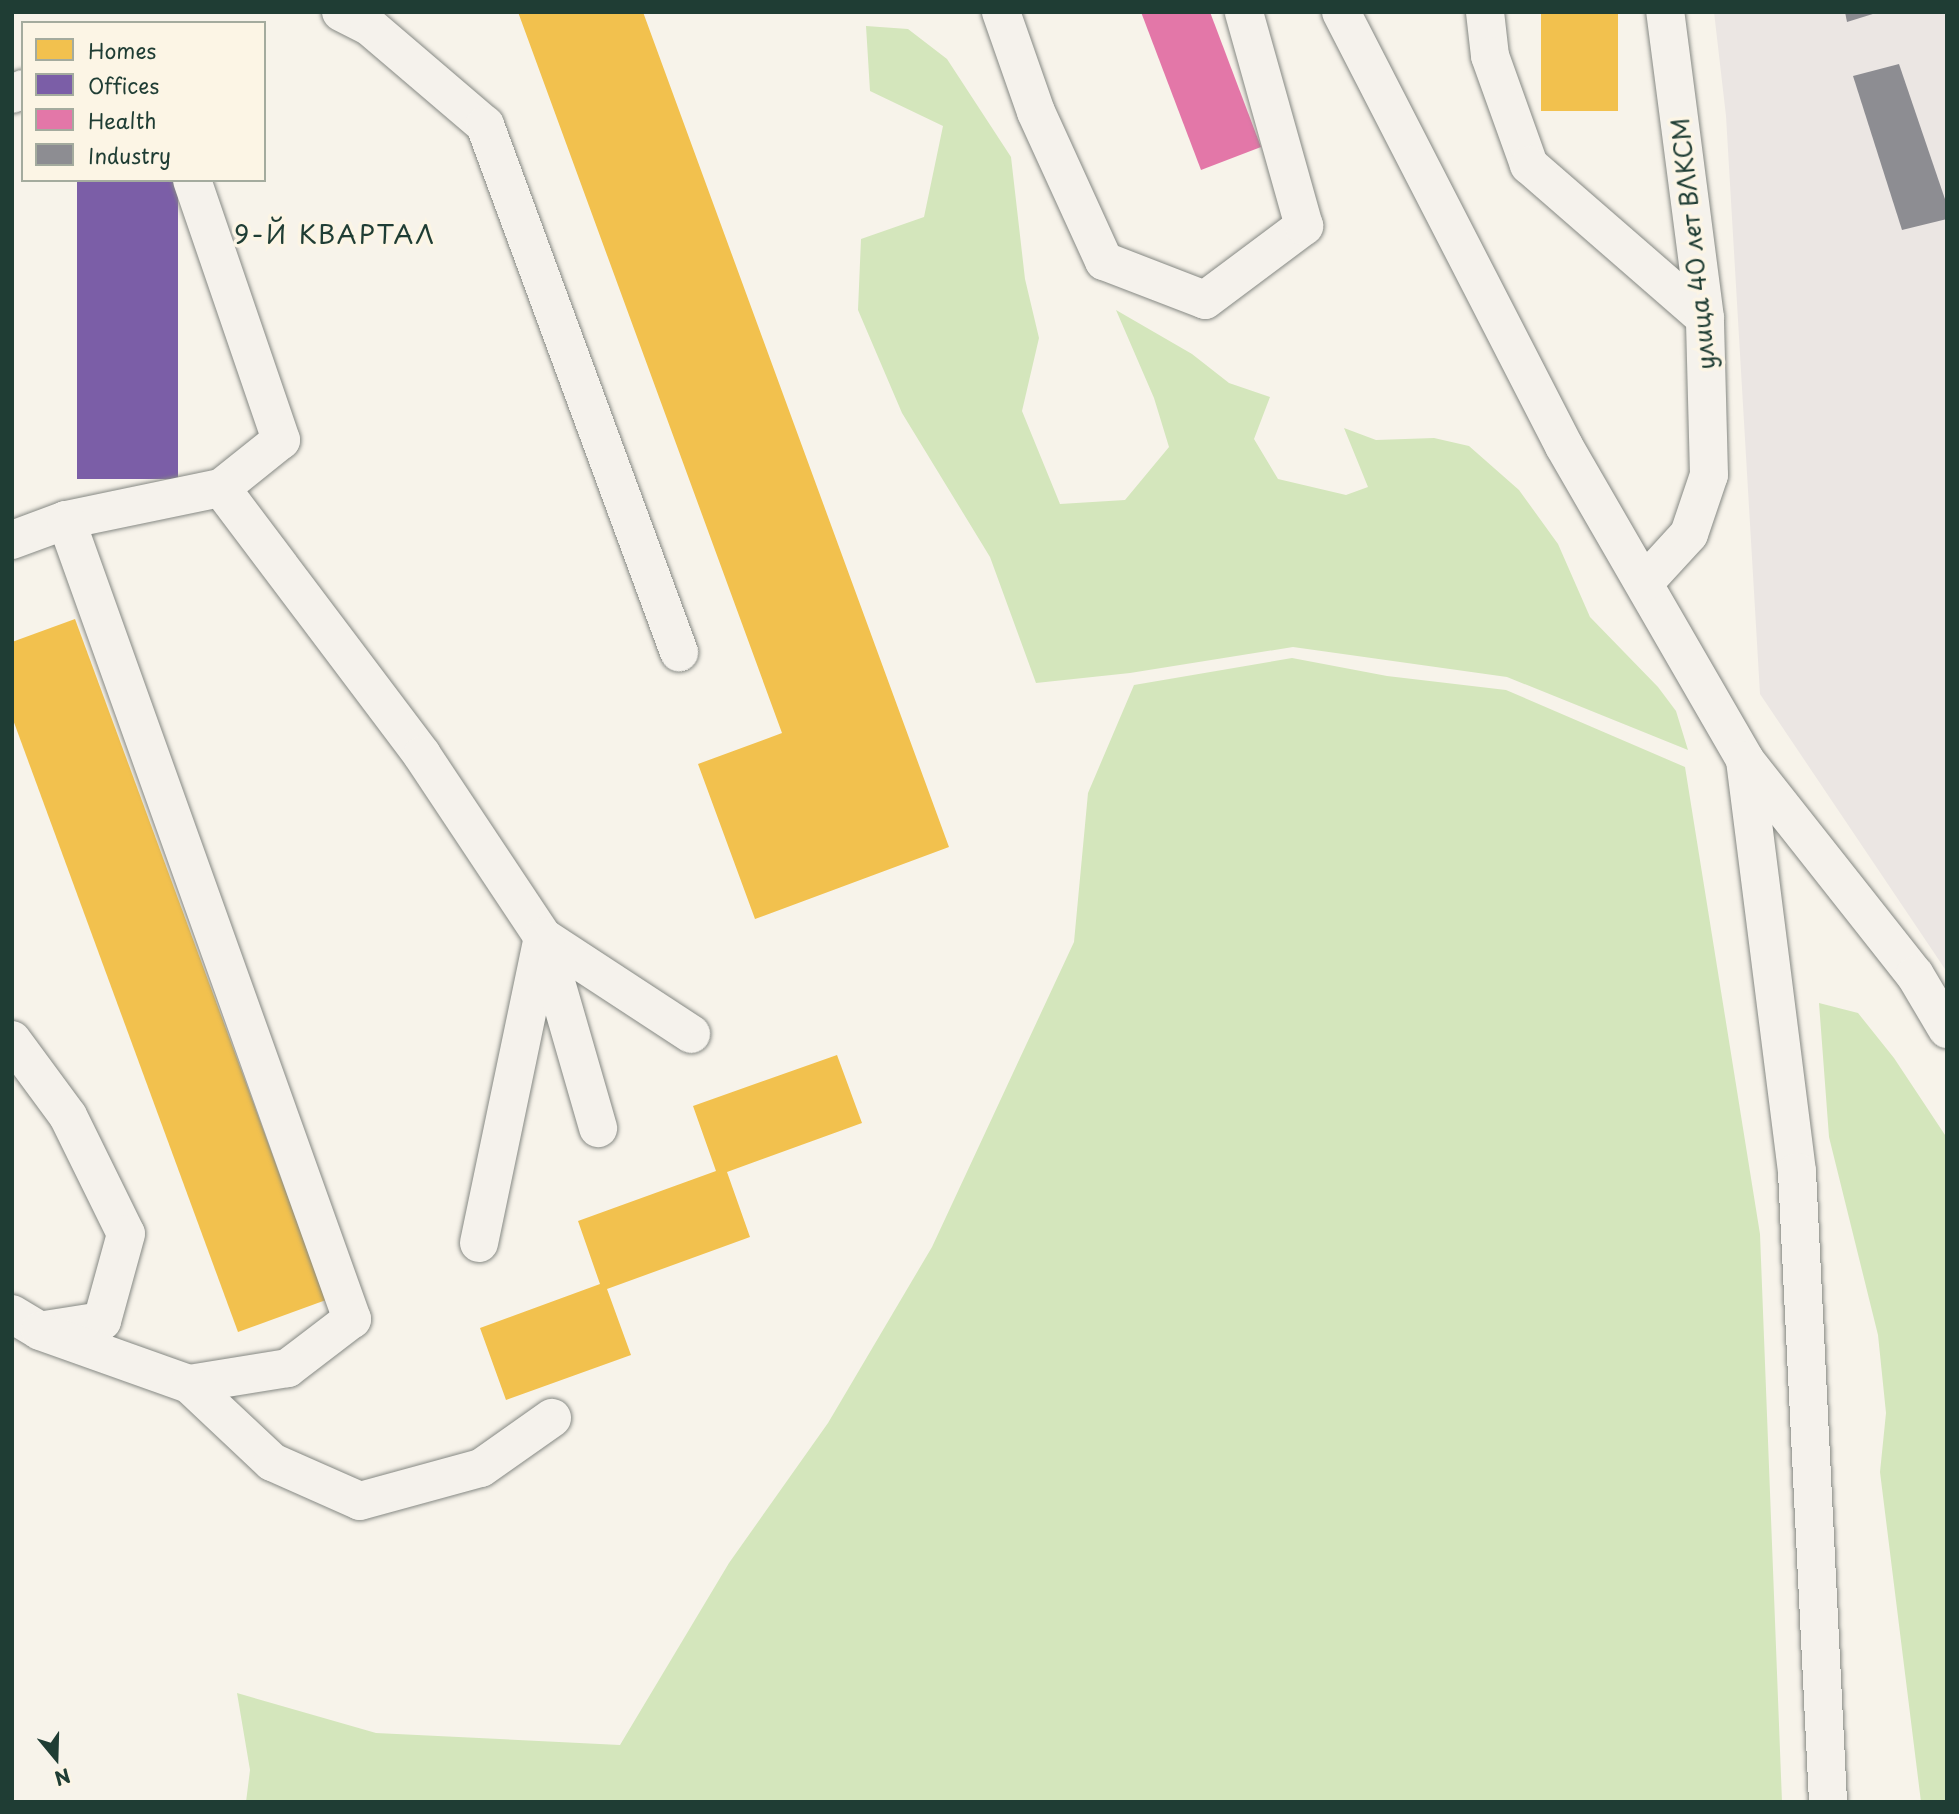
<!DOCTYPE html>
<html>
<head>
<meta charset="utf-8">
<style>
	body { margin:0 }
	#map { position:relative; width:1959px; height:1814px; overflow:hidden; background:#f7f3ea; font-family:"Playpen Sans",sans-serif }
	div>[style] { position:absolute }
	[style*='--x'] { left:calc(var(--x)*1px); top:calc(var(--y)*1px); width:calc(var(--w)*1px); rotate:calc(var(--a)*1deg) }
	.built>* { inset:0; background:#ebe6e3 }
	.green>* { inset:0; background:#d4e6bc }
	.homes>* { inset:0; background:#f2c14e; transform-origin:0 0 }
	.offices>* { inset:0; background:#7b5ea7; transform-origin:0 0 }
	.health>* { inset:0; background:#e377a8 }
	.industry>* { inset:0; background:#8d8d92 }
	.roads { filter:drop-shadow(0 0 2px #868984) drop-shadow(0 0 2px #868984) }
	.minor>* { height:38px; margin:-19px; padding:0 19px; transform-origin:19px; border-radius:19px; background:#f5f2ec }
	span { translate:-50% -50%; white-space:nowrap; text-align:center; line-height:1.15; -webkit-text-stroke:7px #fcf5e5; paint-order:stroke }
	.street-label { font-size:24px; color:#1f3d34 }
	.neighbourhood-label { font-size:26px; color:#1f3d34; letter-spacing:2px }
	.frame { position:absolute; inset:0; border:14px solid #1f3d34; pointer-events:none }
	.legend { position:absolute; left:21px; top:21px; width:245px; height:161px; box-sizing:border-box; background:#fcf5e5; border:2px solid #a4ab9e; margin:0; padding:9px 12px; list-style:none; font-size:21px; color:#1f3d34 }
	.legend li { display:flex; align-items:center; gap:14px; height:35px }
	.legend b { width:35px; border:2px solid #a4ab9e }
	.north { position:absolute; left:21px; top:1723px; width:70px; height:70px; -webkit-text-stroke:5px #fcf5e5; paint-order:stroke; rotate:161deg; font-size:19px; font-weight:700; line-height:28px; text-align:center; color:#1f3d34 }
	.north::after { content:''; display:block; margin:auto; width:24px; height:32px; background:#1f3d34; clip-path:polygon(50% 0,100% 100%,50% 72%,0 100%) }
</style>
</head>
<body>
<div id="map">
	<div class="built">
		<i style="clip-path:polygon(1714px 12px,1947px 12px,1947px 972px,1760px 694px,1726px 116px)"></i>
	</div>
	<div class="green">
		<i style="clip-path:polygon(866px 26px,908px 29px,947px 59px,1011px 157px,1025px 279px,1039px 338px,1022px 411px,1060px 504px,1125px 500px,1169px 447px,1154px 398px,1116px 310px,1192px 354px,1229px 383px,1270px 397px,1254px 439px,1278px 479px,1346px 495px,1368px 487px,1344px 428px,1376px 440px,1434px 438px,1469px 446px,1519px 490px,1558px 544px,1590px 617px,1658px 687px,1676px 711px,1688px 750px,1507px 677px,1293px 647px,1130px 673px,1036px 683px,990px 557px,902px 413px,858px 310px,861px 239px,924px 217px,943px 126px,870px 91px)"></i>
		<i style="clip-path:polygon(1292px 658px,1387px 676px,1506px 690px,1685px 767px,1760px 1234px,1782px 1802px,246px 1802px,250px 1770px,237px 1693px,376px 1733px,620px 1745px,729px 1563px,828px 1423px,932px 1247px,1074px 942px,1088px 793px,1134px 685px)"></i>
		<i style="clip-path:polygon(1819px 1003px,1858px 1013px,1894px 1058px,1947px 1138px,1947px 1802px,1921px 1802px,1880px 1472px,1886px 1413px,1878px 1335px,1829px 1137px)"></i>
	</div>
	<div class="homes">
		<i style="clip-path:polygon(518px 12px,643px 12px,949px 847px,755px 919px,698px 764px,782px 733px)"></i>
		<i style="left:1541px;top:12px;width:77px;height:99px"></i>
		<i style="clip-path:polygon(75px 619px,326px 1300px,238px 1332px,12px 717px,12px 642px)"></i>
		<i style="clip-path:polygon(837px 1055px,862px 1123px,727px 1172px,750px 1237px,607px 1289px,631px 1355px,506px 1400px,480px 1328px,600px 1284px,578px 1221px,716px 1171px,693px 1106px)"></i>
	</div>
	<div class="offices">
		<i style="left:77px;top:180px;width:101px;height:299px"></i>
	</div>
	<div class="health">
		<i style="clip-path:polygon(1141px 12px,1210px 12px,1261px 147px,1201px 170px)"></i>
	</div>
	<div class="industry">
		<i style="clip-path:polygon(1845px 12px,1876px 12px,1876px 13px,1847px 22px)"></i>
		<i style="clip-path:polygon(1899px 64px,1947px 205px,1947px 219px,1902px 230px,1853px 76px)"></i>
	</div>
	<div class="roads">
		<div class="minor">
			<i style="--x:341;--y:12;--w:31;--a:27"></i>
			<i style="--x:369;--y:26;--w:153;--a:40.5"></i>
			<i style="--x:485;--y:125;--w:562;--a:69.79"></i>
			<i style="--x:1001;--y:12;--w:106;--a:70.7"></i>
			<i style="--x:1036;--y:112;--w:164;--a:65.5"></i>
			<i style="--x:1104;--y:261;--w:108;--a:21.1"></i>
			<i style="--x:1205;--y:300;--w:124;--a:-36.8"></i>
			<i style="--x:1304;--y:226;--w:222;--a:-105.7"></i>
			<i style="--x:1341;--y:12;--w:488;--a:62.8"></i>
			<i style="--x:1564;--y:446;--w:362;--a:60"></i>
			<i style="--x:1745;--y:760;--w:274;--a:51.7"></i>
			<i style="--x:1915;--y:975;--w:63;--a:59.3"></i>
			<i style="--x:1485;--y:12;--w:44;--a:83.5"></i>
			<i style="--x:1490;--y:56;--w:116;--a:70.3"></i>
			<i style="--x:1529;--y:165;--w:233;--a:41"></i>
			<i style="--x:12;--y:94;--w:12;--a:-24"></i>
			<i style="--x:192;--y:180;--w:275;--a:71.1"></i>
			<i style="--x:281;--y:440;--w:77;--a:141.3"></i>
			<i style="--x:66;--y:520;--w:158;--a:-11.7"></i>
			<i style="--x:221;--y:488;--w:334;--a:53"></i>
			<i style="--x:422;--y:755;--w:219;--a:56.4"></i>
			<i style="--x:543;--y:937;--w:177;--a:33.2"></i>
			<i style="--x:12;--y:540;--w:58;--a:-20.3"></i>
			<i style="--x:66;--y:520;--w:849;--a:70.31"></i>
			<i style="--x:352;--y:1319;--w:81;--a:142.6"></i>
			<i style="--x:288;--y:1368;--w:100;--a:170.8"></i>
			<i style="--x:1645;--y:582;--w:65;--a:-47.5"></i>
			<i style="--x:1689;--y:534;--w:62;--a:-71.3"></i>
			<i style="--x:1709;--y:475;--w:157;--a:-91.5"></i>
			<i style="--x:1705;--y:318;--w:309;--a:-97.4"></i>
			<i style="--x:1745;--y:760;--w:415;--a:82.8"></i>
			<i style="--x:1797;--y:1172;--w:631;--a:87.18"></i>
			<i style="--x:12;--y:1040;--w:94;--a:53.6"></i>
			<i style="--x:68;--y:1116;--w:131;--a:63.8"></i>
			<i style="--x:126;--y:1234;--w:90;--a:105.4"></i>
			<i style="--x:102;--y:1321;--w:58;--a:171"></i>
			<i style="--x:479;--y:1243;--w:313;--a:-78.2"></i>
			<i style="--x:543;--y:937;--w:199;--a:73.9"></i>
			<i style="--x:12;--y:1314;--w:33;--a:31"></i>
			<i style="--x:40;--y:1331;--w:158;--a:19.6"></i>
			<i style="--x:189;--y:1384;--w:114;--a:43.2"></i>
			<i style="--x:272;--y:1462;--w:96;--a:23.9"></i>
			<i style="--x:360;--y:1501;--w:125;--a:-15.3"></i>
			<i style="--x:481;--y:1468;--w:87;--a:-35.2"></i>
		</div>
	</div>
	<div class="street-label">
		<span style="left:1693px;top:244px;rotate:-96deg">улица 40 лет ВЛКСМ</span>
	</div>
	<div class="neighbourhood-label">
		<span style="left:335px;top:234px">9-Й КВАРТАЛ</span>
	</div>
	<div class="frame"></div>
	<ul class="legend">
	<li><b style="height:19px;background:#f2c14e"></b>Homes</li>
	<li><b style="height:19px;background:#7b5ea7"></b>Offices</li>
	<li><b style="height:19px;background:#e377a8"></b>Health</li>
	<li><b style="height:19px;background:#8d8d92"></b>Industry</li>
	</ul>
	<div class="north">N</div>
</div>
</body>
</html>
